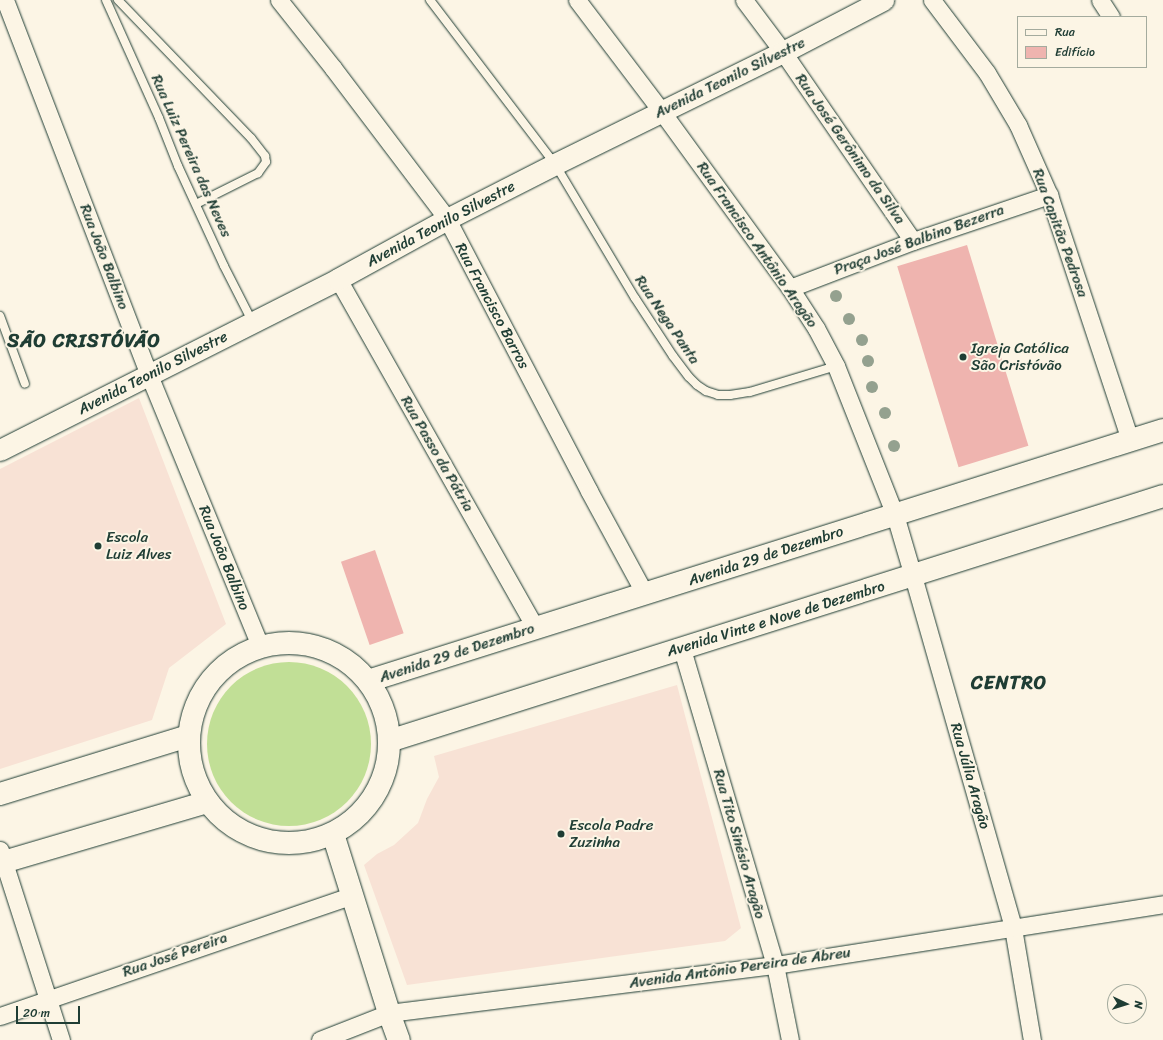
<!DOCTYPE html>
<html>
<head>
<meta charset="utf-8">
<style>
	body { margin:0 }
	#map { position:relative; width:1163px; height:1040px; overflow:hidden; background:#fcf5e5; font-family:Sriracha,sans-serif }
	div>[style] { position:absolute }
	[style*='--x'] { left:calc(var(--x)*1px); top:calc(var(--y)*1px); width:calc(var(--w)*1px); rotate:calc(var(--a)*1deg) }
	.built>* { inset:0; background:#f8e2d5 }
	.green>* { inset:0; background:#c1df96 }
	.round { border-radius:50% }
	.building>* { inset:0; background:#efb4af; transform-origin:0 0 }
	.roads { filter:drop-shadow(0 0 1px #1f3d34) drop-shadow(0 0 1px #1f3d34) }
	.service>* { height:8px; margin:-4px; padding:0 4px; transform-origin:4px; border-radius:4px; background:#fcf5e5 }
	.minor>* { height:17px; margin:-8.5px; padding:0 8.5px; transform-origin:8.5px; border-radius:8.5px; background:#fcf5e5 }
	.tertiary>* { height:21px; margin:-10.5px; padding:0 10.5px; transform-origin:10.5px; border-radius:10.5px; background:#fcf5e5 }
	.secondary>* { height:22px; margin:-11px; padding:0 11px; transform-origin:11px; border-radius:11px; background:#fcf5e5 }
	.secondary>.ring { margin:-11px; padding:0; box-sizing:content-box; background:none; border:22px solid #fcf5e5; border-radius:50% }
	.trees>* { width:12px; height:12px; margin:-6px; border-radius:50%; background:#94a18f }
	.dots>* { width:11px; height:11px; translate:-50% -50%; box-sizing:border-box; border:2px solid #fcf5e5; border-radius:50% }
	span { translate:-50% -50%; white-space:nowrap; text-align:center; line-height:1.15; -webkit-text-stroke:4px #fcf5e5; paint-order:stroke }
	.street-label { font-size:15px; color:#1f3d34 }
	.poi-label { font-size:15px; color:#1f3d34 }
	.left { translate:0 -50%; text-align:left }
	.district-label { font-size:19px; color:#1f3d34; font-weight:700; letter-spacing:1px }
	.legend { position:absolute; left:1017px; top:16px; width:130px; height:52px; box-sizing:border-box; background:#fcf5e5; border:1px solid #a4ab9e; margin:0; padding:5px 7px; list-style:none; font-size:12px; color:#1f3d34 }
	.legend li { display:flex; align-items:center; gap:8px; height:20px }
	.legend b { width:20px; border:1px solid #a4ab9e }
	.north { position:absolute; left:1107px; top:984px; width:40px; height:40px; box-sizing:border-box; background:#fcf5e5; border:1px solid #a4ab9e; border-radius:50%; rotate:94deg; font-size:11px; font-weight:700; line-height:16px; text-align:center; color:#1f3d34 }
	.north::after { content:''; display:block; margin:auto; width:14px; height:18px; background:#1f3d34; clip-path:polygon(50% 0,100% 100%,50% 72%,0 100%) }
	.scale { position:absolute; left:16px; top:1006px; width:64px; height:18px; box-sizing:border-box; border:2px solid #1f3d34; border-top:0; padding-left:5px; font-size:12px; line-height:14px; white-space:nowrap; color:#1f3d34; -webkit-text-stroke:3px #fcf5e5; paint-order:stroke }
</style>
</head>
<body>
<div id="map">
	<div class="built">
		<i style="clip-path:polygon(139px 398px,226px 624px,169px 668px,152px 720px,0 769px,0 469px)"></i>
		<i style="clip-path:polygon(677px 685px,741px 928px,725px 941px,407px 985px,364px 865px,377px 854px,394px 845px,418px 823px,427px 799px,439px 777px,434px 756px)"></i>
	</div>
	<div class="green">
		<i class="round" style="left:207px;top:662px;width:164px;height:164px"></i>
	</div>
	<div class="building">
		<i style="left:967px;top:245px;width:210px;height:73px;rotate:73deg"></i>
		<i style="left:375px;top:550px;width:88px;height:36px;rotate:71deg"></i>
	</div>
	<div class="roads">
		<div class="service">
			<i style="--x:106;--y:0;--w:129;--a:65.8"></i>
			<i style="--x:159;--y:118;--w:52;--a:68.4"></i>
			<i style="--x:178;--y:166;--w:110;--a:65.3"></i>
			<i style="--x:224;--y:266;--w:62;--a:63"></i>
			<i style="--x:118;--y:0;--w:192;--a:46.1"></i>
			<i style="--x:251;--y:138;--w:23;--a:52"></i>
			<i style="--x:265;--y:156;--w:6;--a:81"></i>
			<i style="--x:266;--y:162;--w:14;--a:126"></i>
			<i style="--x:258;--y:173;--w:69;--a:153.4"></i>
			<i style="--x:430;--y:0;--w:206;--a:52.7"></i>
			<i style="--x:555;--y:164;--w:156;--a:59.2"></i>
			<i style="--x:635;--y:298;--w:69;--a:56.8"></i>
			<i style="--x:673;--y:356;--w:26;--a:53"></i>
			<i style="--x:689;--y:377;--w:11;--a:45"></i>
			<i style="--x:697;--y:385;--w:11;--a:34"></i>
			<i style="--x:706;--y:391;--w:13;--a:18"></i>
			<i style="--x:718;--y:395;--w:12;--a:0"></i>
			<i style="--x:730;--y:395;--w:20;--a:-9"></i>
			<i style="--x:750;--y:392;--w:90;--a:-16.8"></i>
			<i style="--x:0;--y:316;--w:72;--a:69.8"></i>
		</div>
		<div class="minor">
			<i style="--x:5;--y:0;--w:402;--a:69"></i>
			<i style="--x:149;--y:375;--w:293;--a:67.7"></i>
			<i style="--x:279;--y:0;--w:87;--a:51.5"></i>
			<i style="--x:333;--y:68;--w:189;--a:52.9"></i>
			<i style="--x:447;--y:219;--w:307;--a:62.4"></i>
			<i style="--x:589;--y:491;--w:117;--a:61.5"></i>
			<i style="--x:577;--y:0;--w:141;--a:52.8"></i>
			<i style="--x:662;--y:112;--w:218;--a:54"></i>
			<i style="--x:790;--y:288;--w:48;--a:57"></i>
			<i style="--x:816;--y:328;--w:43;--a:62.2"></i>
			<i style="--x:836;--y:366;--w:160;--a:68.4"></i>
			<i style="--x:895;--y:515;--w:64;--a:73.6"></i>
			<i style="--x:913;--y:576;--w:366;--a:74.1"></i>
			<i style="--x:1013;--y:928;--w:114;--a:80.4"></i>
			<i style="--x:744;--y:0;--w:65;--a:53.1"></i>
			<i style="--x:783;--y:52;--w:229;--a:55.5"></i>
			<i style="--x:932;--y:0;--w:91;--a:53"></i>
			<i style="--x:987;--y:73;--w:61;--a:59.2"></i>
			<i style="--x:1018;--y:125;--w:77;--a:66.1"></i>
			<i style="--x:1049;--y:195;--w:258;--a:71.7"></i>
			<i style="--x:1100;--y:0;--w:20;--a:57"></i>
			<i style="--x:338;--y:279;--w:402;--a:60.5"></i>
			<i style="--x:790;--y:288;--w:132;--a:-20.9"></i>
			<i style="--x:913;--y:241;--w:144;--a:-18.7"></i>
			<i style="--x:682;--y:649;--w:329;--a:73.6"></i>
			<i style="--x:775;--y:965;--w:76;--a:78.7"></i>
			<i style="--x:0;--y:850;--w:200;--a:72.2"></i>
			<i style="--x:0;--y:1016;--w:371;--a:-18.9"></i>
			<i style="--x:320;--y:1040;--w:74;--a:-21.4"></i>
			<i style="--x:389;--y:1013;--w:389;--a:-7.1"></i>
			<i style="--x:775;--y:965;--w:393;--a:-8.9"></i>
		</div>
		<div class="tertiary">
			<i style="--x:0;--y:450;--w:379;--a:-26.8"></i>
			<i style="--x:338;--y:279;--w:124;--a:-28.8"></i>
			<i style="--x:447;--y:219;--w:121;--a:-27"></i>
			<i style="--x:555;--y:164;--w:254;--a:-26.2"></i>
			<i style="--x:783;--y:52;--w:113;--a:-27.5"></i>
		</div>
		<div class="secondary">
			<i class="ring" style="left:189px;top:643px;width:178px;height:178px"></i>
			<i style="--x:368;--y:681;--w:834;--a:-17.52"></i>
			<i style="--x:389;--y:741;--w:812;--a:-17.56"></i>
			<i style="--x:0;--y:794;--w:197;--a:-17.1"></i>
			<i style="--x:333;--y:834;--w:188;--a:72.6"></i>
			<i style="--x:389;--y:1013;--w:29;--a:70"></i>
			<i style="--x:0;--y:863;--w:216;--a:-16.4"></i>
		</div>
	</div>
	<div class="trees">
		<i style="left:836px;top:296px"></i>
		<i style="left:849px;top:319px"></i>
		<i style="left:862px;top:340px"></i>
		<i style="left:868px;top:361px"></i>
		<i style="left:872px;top:387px"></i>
		<i style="left:885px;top:413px"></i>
		<i style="left:894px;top:446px"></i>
	</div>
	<div class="dots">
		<i style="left:963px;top:357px;background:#1f3d34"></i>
		<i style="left:98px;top:546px;background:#1f3d34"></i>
		<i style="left:561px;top:834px;background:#1f3d34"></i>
	</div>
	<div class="street-label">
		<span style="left:730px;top:78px;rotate:-26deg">Avenida Teonilo Silvestre</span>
		<span style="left:850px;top:149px;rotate:55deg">Rua José Gerônimo da Silva</span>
		<span style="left:191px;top:156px;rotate:66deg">Rua Luiz Pereira das Neves</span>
		<span style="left:441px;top:224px;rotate:-28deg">Avenida Teonilo Silvestre</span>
		<span style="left:1060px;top:233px;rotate:70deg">Rua Capitão Pedrosa</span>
		<span style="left:919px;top:240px;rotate:-20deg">Praça José Balbino Bezerra</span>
		<span style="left:757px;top:245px;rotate:55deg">Rua Francisco Antônio Aragão</span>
		<span style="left:104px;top:257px;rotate:69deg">Rua João Balbino</span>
		<span style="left:492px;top:306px;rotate:62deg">Rua Francisco Barros</span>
		<span style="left:667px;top:320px;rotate:56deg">Rua Nega Panta</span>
		<span style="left:153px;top:373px;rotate:-27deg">Avenida Teonilo Silvestre</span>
		<span style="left:437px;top:454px;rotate:60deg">Rua Passo da Pátria</span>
		<span style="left:766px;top:556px;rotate:-18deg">Avenida 29 de Dezembro</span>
		<span style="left:224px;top:558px;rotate:68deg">Rua João Balbino</span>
		<span style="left:776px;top:619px;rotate:-17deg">Avenida Vinte e Nove de Dezembro</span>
		<span style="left:457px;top:653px;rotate:-18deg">Avenida 29 de Dezembro</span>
		<span style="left:970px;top:776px;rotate:74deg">Rua Júlia Aragão</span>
		<span style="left:739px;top:844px;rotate:74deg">Rua Tito Sinésio Aragão</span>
		<span style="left:175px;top:955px;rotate:-19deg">Rua José Pereira</span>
		<span style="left:740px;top:968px;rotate:-8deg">Avenida Antônio Pereira de Abreu</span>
	</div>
	<div class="poi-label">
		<span class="left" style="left:971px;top:357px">Igreja Católica<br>São Cristóvão</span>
		<span class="left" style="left:106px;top:546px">Escola<br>Luiz Alves</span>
		<span class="left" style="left:569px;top:834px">Escola Padre<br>Zuzinha</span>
	</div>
	<div class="district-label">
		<span style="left:84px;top:341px">SÃO CRISTÓVÃO</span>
		<span style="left:1009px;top:683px">CENTRO</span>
	</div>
	<ul class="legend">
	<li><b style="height:5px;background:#fcf5e5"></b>Rua</li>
	<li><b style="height:11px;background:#efb4af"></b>Edifício</li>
	</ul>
	<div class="north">N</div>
	<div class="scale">20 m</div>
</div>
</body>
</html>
